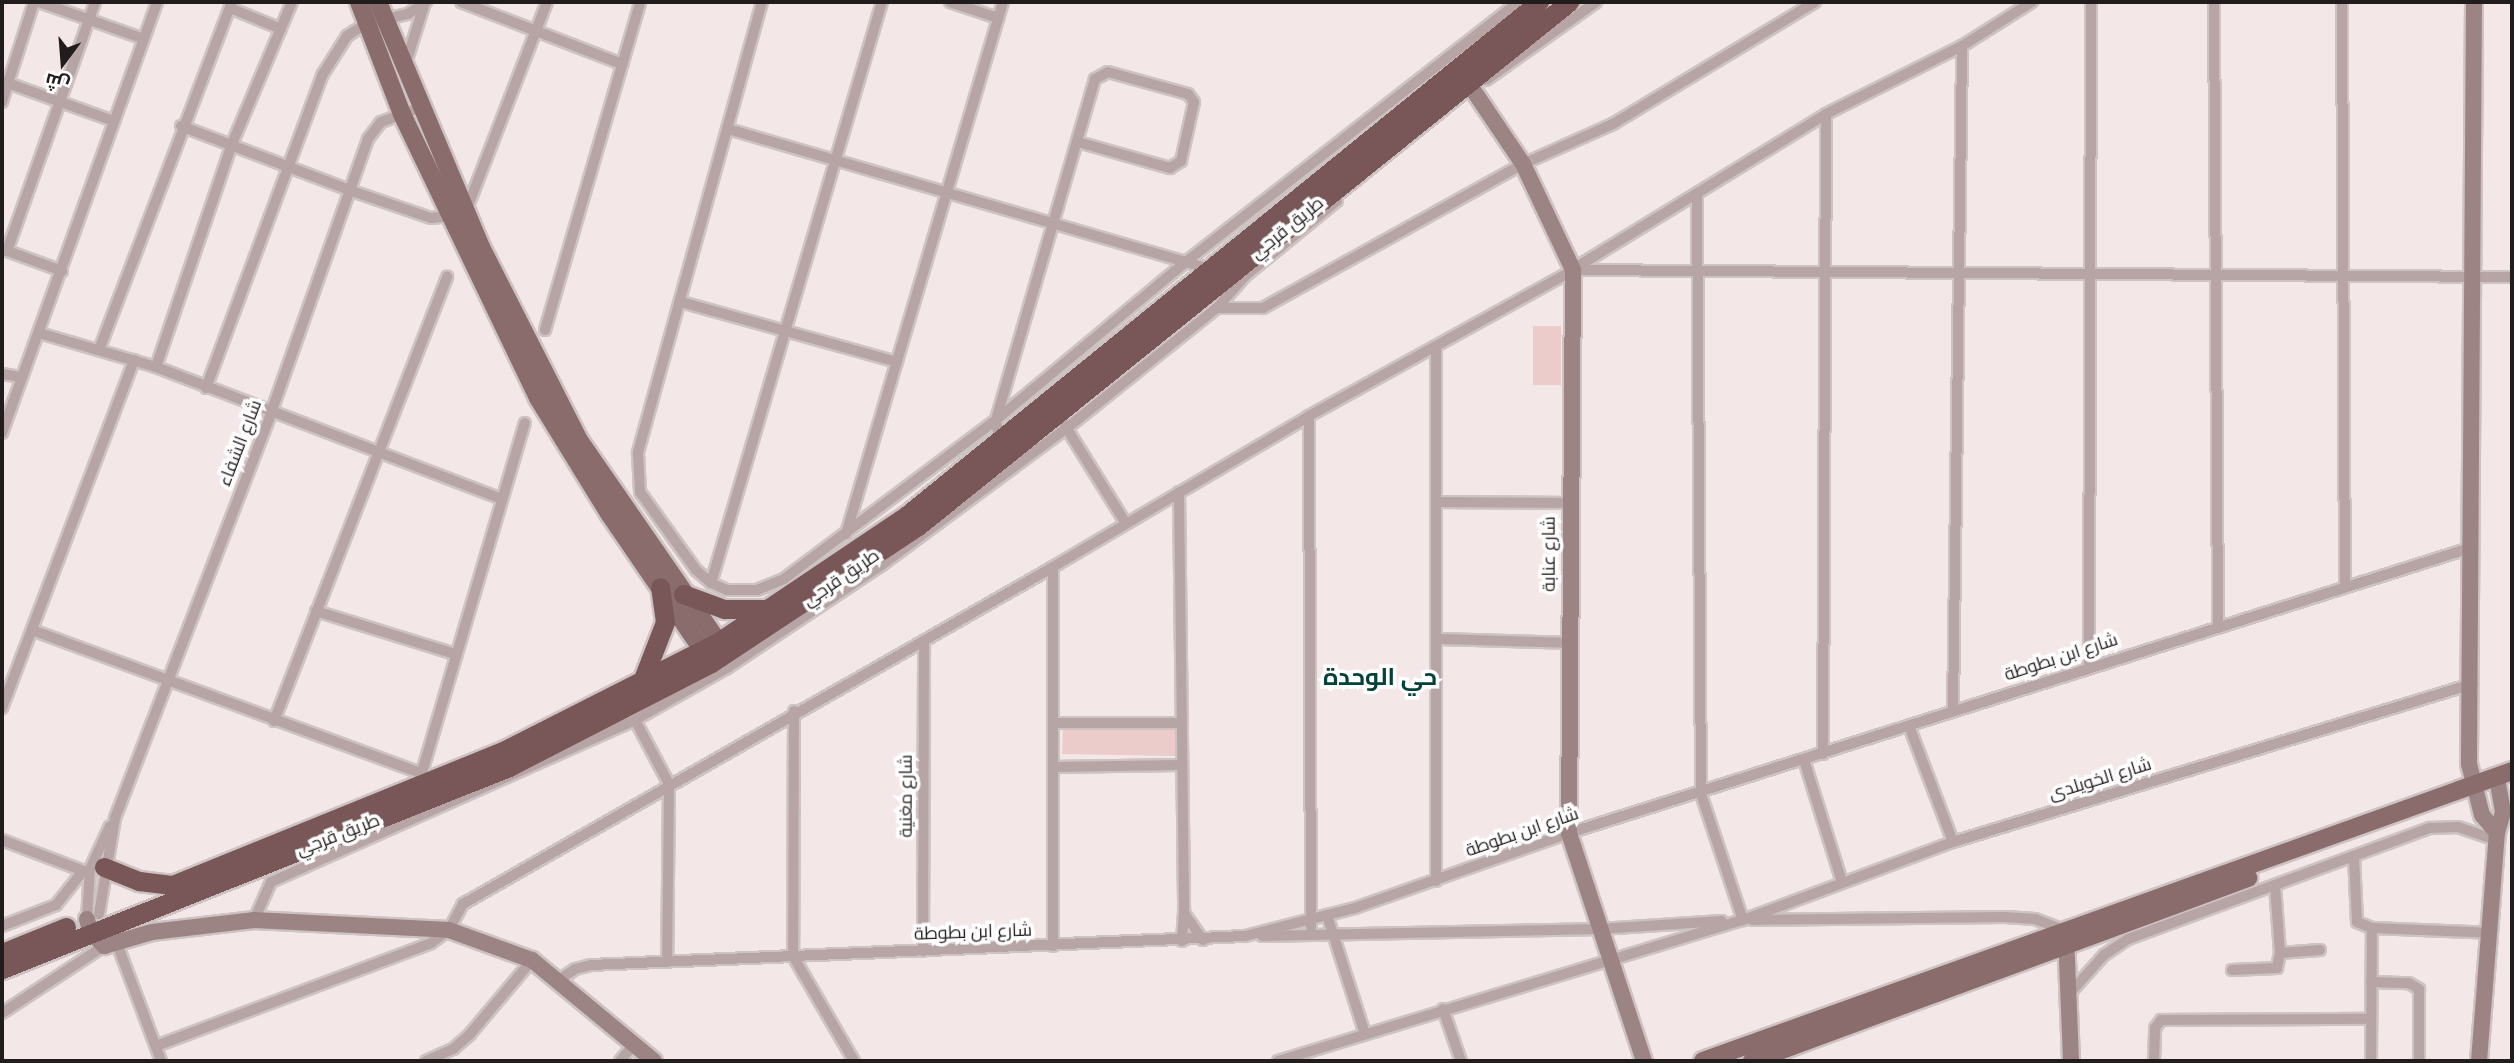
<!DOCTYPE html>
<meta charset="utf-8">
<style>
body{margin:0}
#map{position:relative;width:2514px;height:1063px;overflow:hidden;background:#f4e7e7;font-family:Merriweather,Cairo,serif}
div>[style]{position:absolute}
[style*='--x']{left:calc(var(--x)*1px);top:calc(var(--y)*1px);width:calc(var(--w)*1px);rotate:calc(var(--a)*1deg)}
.green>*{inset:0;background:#eccbcb}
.roads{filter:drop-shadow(2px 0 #cec3c3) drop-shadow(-2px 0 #cec3c3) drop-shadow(0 2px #cec3c3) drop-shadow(0 -2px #cec3c3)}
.street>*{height:10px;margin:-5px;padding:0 5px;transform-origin:5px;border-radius:5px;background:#b7a5a5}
.secondary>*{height:16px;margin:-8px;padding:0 8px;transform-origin:8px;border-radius:8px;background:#9d8484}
.primary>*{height:18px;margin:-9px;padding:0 9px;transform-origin:9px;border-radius:9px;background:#8a6c6c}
.highway>*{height:19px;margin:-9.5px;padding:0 9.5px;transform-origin:9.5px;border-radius:9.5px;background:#795758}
span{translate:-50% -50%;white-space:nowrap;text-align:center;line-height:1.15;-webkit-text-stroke:7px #fff;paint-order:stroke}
.street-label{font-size:18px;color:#221d1d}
.district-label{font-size:24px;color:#044239;font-weight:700}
.frame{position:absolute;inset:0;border:4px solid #221d1d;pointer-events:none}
.north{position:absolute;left:28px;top:28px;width:70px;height:70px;-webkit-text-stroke:5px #fff;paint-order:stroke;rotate:196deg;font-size:19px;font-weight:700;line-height:28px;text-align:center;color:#221d1d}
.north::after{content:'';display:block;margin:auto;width:24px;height:32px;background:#221d1d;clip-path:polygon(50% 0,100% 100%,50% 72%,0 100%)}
</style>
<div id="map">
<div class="green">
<div style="clip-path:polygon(1533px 326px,1561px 326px,1561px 385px,1533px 385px)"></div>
<div style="clip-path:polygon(1063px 728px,1175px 730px,1175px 756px,1062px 754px)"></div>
</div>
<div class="roads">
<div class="street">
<div style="--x:39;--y:2;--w:111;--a:19.4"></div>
<div style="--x:461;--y:2;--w:173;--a:21.1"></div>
<div style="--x:762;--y:2;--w:468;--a:105.4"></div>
<div style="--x:638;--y:453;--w:39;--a:87"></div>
<div style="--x:640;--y:492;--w:96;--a:54.3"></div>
<div style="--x:696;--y:570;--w:20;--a:41"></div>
<div style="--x:711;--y:583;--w:17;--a:24"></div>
<div style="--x:727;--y:590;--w:30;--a:0"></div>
<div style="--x:757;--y:590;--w:29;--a:-22"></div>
<div style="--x:784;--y:579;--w:265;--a:-36.9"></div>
<div style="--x:996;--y:420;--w:19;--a:81"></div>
<div style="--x:950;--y:2;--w:51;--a:18.4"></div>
<div style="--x:2214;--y:2;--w:623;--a:89.63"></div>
<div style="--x:2342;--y:2;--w:583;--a:89.71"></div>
<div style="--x:230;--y:8;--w:55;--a:22.4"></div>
<div style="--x:405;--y:66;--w:67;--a:-72.6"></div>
<div style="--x:1486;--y:80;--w:135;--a:-35.3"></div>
<div style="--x:2;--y:81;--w:119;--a:19.7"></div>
<div style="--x:2;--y:102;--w:105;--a:-72.3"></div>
<div style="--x:181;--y:126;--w:183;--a:20.8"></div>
<div style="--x:352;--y:191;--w:83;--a:18.9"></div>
<div style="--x:431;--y:218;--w:19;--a:-6"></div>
<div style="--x:728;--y:129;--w:499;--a:16.2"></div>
<div style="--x:1078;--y:142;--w:96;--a:15.8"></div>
<div style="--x:1170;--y:168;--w:13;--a:-32"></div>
<div style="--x:1181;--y:161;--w:60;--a:-77.6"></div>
<div style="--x:1194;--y:102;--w:10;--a:-127"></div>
<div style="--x:1188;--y:94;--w:83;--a:-164.6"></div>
<div style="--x:1108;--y:72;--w:15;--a:152"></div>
<div style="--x:1095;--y:79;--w:355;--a:106.2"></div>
<div style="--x:996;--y:420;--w:249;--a:-39.8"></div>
<div style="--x:1187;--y:261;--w:421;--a:-38"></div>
<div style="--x:1697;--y:194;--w:600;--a:89.62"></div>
<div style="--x:1701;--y:794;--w:133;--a:71.6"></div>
<div style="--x:466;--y:211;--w:224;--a:-68.8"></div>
<div style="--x:2;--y:249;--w:64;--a:20.1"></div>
<div style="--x:7;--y:251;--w:264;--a:-70.5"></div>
<div style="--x:1575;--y:268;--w:294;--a:-31.5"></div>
<div style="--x:1826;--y:114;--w:152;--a:-26.6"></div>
<div style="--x:1962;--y:46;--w:83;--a:-32.2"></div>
<div style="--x:681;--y:302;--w:224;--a:15.5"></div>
<div style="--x:1217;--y:308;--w:41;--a:-48.9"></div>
<div style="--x:1244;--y:277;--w:120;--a:-39.3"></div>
<div style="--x:545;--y:330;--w:341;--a:-73.8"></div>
<div style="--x:39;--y:333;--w:122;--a:16.2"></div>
<div style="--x:156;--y:367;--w:369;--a:20.9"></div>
<div style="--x:99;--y:350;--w:373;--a:-69.1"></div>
<div style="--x:156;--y:367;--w:236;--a:-71.2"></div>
<div style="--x:232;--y:144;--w:154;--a:-67.1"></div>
<div style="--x:2;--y:374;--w:20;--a:9"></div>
<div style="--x:206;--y:388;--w:335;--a:-69.6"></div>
<div style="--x:323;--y:74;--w:45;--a:-57.7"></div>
<div style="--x:347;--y:36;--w:24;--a:-33"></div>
<div style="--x:367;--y:23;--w:42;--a:-12.4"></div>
<div style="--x:408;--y:14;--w:22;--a:-34"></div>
<div style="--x:1309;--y:416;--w:511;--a:89.78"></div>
<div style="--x:1064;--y:424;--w:115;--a:58.1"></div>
<div style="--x:2;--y:433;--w:458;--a:-70.2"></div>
<div style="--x:1179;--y:492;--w:421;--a:89.3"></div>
<div style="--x:1439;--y:502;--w:130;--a:0.4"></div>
<div style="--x:846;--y:534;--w:555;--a:-73.56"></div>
<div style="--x:711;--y:583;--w:606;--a:-73.6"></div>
<div style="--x:316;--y:611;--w:145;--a:17.2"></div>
<div style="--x:32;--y:630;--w:414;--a:20.2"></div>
<div style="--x:1437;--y:639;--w:131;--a:1.7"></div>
<div style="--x:2089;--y:667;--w:665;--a:-89.83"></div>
<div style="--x:2;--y:708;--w:372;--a:-69.2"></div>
<div style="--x:794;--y:711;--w:245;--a:90.2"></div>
<div style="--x:793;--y:956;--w:121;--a:59.8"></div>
<div style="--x:1953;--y:711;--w:665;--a:-89.22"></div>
<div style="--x:635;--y:720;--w:72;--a:62"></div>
<div style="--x:669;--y:784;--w:177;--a:90.6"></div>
<div style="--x:274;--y:721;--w:477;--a:-68.7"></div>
<div style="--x:1054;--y:723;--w:125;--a:0"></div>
<div style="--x:1909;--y:726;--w:124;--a:69.2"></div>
<div style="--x:1823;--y:754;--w:640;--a:-89.73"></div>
<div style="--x:1804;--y:760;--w:128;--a:72.7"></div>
<div style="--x:1053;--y:767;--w:126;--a:-0.9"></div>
<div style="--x:420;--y:779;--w:371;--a:-73.6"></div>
<div style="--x:2;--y:840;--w:93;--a:20.8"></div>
<div style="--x:2354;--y:856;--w:66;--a:87.4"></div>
<div style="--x:2357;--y:922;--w:16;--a:22"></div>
<div style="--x:1436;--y:881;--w:533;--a:-90"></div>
<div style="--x:2275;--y:886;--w:67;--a:85.7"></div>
<div style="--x:2280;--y:953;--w:40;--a:-4.3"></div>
<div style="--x:99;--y:914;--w:97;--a:-80.5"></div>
<div style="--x:115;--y:818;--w:434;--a:-68.9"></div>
<div style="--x:271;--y:413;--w:291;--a:-70.5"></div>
<div style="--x:368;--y:139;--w:21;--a:-53"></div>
<div style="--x:381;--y:122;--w:44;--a:-20.1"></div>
<div style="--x:1327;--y:915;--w:125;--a:72.3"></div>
<div style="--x:87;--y:919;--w:50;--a:-86.6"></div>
<div style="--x:90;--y:869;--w:47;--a:-65.1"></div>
<div style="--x:254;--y:920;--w:42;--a:-65.9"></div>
<div style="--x:271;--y:882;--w:398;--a:-24"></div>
<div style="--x:635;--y:720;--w:106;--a:-29.5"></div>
<div style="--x:727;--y:668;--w:187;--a:-33.7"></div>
<div style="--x:883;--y:564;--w:229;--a:-36.5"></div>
<div style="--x:1067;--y:428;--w:192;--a:-38.7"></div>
<div style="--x:1217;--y:308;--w:46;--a:0"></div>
<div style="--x:1263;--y:308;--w:297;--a:-29"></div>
<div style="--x:1523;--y:164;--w:98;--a:-24"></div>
<div style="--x:1613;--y:124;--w:236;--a:-31.1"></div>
<div style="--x:1752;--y:920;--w:253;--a:-0.7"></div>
<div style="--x:2005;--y:917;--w:30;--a:4"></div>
<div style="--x:2035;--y:919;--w:31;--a:21"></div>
<div style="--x:2;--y:926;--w:58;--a:-21.3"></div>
<div style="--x:56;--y:905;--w:43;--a:-51.5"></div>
<div style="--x:1262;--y:936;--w:338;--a:-1.2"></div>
<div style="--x:1600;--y:929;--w:122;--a:-3.8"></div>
<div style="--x:116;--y:941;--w:128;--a:69.4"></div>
<div style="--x:1182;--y:941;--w:28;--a:-86"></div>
<div style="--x:1184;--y:913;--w:33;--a:55"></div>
<div style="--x:1053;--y:946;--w:379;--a:-90"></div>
<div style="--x:923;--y:951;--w:310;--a:-89.8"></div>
<div style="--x:2232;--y:970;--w:45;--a:-2.5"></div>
<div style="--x:2277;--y:968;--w:15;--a:-79"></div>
<div style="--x:556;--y:982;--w:23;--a:-34"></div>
<div style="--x:575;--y:969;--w:16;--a:-14"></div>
<div style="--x:591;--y:965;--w:655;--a:-2.54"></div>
<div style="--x:1245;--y:936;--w:114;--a:-14.3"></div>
<div style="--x:1355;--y:908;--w:227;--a:-19.3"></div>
<div style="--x:1569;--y:833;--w:945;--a:-17.55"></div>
<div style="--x:2371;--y:982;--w:38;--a:2"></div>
<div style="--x:2409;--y:983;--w:12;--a:31"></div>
<div style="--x:2419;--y:989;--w:72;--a:90"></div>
<div style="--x:2070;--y:993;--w:51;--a:-48.2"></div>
<div style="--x:2104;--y:955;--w:29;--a:-34"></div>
<div style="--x:2128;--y:939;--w:322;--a:-20.2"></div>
<div style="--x:2430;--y:828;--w:28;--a:-2"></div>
<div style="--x:2458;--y:827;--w:40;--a:18.9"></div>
<div style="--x:1443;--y:1009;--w:55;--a:70.9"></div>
<div style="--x:2;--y:1013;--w:122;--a:-33.3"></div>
<div style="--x:156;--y:1046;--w:294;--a:-20.5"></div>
<div style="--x:431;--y:943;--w:22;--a:-36"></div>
<div style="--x:449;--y:930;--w:30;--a:-62"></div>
<div style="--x:463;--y:904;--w:679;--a:-29.73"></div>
<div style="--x:1053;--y:567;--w:297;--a:-30.5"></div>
<div style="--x:1309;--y:416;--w:302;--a:-28.9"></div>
<div style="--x:1573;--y:270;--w:939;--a:0.43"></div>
<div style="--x:426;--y:1061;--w:30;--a:-24"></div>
<div style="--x:453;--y:1049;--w:23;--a:-41"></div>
<div style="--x:470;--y:1034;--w:97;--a:-50"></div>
<div style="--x:620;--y:1061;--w:23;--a:-50"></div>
<div style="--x:1278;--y:1061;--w:486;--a:-16.9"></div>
<div style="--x:1743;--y:920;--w:224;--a:-20.4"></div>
<div style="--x:1953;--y:842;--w:543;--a:-16.93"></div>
<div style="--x:2154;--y:1061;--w:33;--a:-88"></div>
<div style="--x:2155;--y:1028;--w:10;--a:-53"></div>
<div style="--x:2161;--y:1020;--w:210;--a:-0.3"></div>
<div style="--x:2371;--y:1061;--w:133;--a:-89.6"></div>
<div style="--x:2372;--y:928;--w:117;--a:2.4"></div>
</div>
<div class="secondary">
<div style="--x:2474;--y:2;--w:762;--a:90.38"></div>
<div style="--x:2469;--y:764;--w:53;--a:75.7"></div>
<div style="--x:2482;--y:815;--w:23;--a:50"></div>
<div style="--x:1463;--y:75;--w:107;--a:56"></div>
<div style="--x:1523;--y:164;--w:117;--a:64.7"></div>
<div style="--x:1573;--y:270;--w:563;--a:90.41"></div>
<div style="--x:1569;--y:833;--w:240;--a:71.8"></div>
<div style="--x:87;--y:919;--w:12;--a:76"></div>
<div style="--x:90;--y:931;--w:21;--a:47"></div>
<div style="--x:104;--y:946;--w:50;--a:-16.3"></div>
<div style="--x:152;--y:932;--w:103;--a:-6.7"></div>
<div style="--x:254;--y:920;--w:195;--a:2.9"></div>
<div style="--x:449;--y:930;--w:88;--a:19.9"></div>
<div style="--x:532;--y:960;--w:158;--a:39.6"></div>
<div style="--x:2066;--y:935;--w:126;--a:87.7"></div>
<div style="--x:2479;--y:1061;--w:229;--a:-85.5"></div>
<div style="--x:2497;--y:833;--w:22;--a:-74"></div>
<div style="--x:2503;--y:812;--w:36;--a:-100"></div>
</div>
<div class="primary">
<div style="--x:359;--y:2;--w:120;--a:69"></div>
<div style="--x:402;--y:114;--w:315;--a:64.4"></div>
<div style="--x:538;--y:398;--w:137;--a:58.4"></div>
<div style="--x:610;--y:515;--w:177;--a:55.6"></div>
<div style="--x:378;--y:2;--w:266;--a:67.2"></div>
<div style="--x:481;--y:247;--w:216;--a:63.1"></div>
<div style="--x:579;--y:440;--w:259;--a:55.4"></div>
<div style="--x:1703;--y:1061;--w:859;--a:-19.72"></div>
<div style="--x:1752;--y:1061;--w:529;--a:-20.25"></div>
</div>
<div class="highway">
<div style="--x:683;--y:594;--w:44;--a:20.1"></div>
<div style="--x:724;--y:609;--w:43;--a:0"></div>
<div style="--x:641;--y:684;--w:66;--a:-68.8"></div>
<div style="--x:665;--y:622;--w:35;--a:-98"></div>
<div style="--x:104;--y:867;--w:38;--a:22"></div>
<div style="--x:139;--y:881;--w:33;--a:7"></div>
<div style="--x:175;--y:884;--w:358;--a:-22.1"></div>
<div style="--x:507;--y:749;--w:237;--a:-26.9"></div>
<div style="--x:718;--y:642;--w:228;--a:-33.9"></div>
<div style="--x:907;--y:515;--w:814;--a:-39.07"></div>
<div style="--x:2;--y:953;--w:69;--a:-22.1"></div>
<div style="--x:2;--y:969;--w:546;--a:-21.72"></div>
<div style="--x:509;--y:767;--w:227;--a:-27.2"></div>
<div style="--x:711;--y:663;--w:248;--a:-33.5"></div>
<div style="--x:918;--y:526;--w:836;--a:-38.83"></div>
</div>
</div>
<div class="street-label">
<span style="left:1287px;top:228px;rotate:-39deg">طريق قرجي</span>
<span style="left:240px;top:443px;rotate:-69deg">شارع الشفاء</span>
<span style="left:1549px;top:554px;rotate:-90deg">شارع عنابة</span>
<span style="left:841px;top:578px;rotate:-34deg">طريق قرجي</span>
<span style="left:2061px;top:657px;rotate:-18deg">شارع ابن بطوطة</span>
<span style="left:2100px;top:779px;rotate:-17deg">شارع الخويلدى</span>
<span style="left:906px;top:796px;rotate:-90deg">شارع مغنية</span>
<span style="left:1522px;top:832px;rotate:-19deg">شارع ابن بطوطة</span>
<span style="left:338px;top:835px;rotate:-21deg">طريق قرجي</span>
<span style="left:973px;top:932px;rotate:-2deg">شارع ابن بطوطة</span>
</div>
<div class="district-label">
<span style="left:1380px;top:677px">حي الوحدة</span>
</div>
<div class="frame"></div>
<div class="north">ش</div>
</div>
